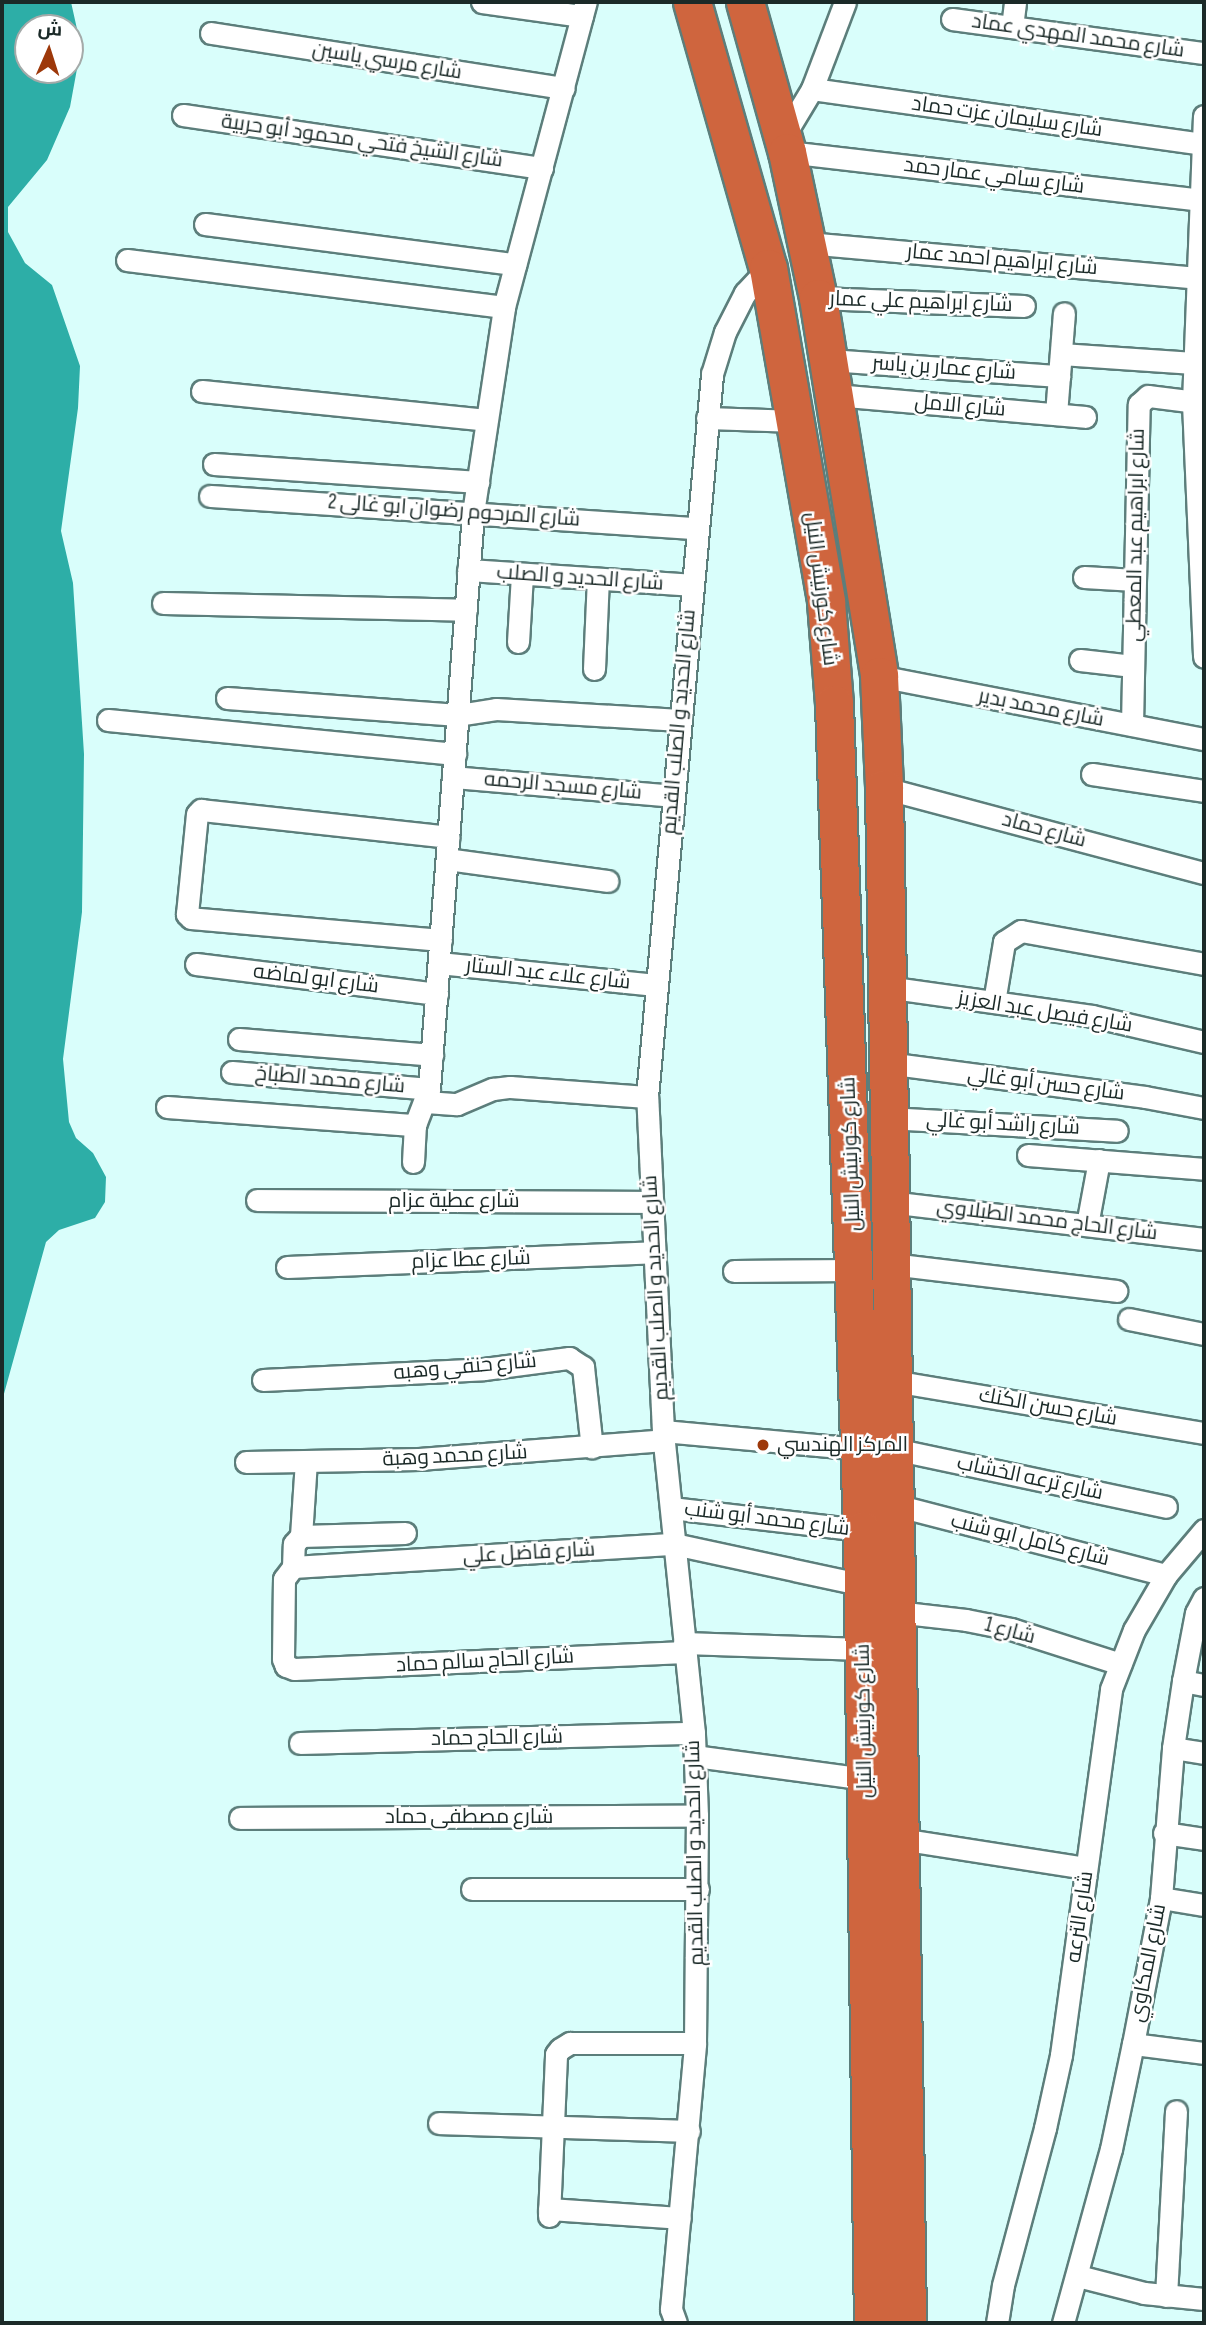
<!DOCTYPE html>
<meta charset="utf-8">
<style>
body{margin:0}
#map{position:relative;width:1206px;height:2325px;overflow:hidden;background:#d9fefb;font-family:"Sofia Sans Condensed",Cairo,sans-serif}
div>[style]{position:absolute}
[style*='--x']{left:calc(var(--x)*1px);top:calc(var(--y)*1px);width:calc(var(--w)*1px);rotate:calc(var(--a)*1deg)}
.water>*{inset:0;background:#2daea7}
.roads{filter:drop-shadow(2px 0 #5c7e7b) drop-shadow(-2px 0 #5c7e7b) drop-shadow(0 2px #5c7e7b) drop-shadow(0 -2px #5c7e7b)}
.street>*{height:21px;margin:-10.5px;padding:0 10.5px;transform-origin:10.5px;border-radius:10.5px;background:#fff}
.highway>*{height:37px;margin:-18.5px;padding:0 18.5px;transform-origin:18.5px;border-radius:18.5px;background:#cf653e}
.dots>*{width:19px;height:19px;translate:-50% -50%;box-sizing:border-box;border:4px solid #fff;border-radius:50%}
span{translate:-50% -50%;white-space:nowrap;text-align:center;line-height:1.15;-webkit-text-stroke:5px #fff;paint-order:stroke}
.street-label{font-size:21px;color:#1b2a28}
.poi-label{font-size:21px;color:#1b2a28}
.left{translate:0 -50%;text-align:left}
.frame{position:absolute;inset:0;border:4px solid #1b2a28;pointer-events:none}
.north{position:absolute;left:14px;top:14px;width:70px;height:70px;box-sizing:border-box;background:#fff;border:2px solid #a4aaa9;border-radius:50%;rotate:3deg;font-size:19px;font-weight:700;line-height:28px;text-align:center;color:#1b2a28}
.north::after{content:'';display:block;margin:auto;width:24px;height:32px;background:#9d380a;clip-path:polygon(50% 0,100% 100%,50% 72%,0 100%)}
</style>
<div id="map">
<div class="water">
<div style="clip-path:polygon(evenodd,2px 2px,71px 2px,81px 47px,70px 107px,47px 160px,8px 207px,8px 232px,25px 263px,52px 285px,80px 366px,78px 408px,61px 531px,73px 583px,84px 754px,82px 912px,63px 1059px,69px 1122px,76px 1138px,93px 1153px,106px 1177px,105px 1202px,95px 1218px,59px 1230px,46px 1242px,2px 1401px,2px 2px,28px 28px,70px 28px,70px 70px,28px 70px,28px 28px)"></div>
</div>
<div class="roads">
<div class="street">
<div style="--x:482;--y:2;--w:101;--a:8"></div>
<div style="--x:952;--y:19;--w:254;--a:7.7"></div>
<div style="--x:1012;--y:27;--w:25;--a:-83"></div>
<div style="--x:211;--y:33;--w:357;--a:8.9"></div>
<div style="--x:812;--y:89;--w:394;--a:8"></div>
<div style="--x:183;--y:115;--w:363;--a:8.4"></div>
<div style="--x:1204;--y:116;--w:287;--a:92.2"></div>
<div style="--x:1193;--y:403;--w:254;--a:87.5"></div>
<div style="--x:783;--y:137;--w:56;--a:-58.9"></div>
<div style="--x:812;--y:89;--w:93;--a:-69.2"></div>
<div style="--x:787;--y:152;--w:416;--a:6.6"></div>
<div style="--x:205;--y:224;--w:313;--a:7.4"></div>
<div style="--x:807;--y:243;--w:392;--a:5.1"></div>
<div style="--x:127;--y:260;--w:380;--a:7.1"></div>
<div style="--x:818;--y:298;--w:206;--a:2.2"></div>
<div style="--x:1061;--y:354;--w:133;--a:3.9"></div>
<div style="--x:829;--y:360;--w:231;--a:4"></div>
<div style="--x:202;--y:391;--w:286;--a:5.8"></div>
<div style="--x:835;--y:395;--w:251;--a:5"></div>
<div style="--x:1056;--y:414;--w:101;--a:-85.5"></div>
<div style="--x:707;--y:418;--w:90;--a:1.9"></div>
<div style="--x:214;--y:464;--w:265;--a:3.9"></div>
<div style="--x:210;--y:496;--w:488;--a:3.8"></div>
<div style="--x:468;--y:570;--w:224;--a:3.8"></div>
<div style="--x:1084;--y:577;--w:51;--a:3.4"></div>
<div style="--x:163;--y:603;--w:303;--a:1.3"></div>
<div style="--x:518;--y:642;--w:68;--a:-86.6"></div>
<div style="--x:1080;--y:660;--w:53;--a:6.5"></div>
<div style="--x:594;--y:669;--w:90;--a:-87.5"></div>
<div style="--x:879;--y:676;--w:331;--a:11"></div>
<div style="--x:227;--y:698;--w:232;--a:4.2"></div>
<div style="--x:458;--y:715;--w:38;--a:-9"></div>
<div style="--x:496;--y:709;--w:184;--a:3.4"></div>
<div style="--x:108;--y:720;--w:349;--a:5.6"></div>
<div style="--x:1132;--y:725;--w:321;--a:-88.8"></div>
<div style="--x:1139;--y:404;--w:12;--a:-42"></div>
<div style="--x:1148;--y:396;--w:56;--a:7.1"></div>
<div style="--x:1092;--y:774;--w:113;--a:8.6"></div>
<div style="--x:453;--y:777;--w:221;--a:4.9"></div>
<div style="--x:884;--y:788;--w:331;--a:14.9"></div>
<div style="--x:447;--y:859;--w:162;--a:7.8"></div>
<div style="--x:441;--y:940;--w:251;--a:-175"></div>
<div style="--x:191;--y:918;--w:6;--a:-135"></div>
<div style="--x:187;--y:914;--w:100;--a:-84.3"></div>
<div style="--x:197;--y:814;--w:6;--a:-45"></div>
<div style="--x:201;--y:810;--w:249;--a:6.2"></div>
<div style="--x:439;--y:963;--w:218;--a:5.8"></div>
<div style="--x:196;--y:964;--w:243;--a:7.1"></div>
<div style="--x:886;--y:987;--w:208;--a:8"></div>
<div style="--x:1092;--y:1016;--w:115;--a:13.1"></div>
<div style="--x:994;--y:1002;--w:61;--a:-80.5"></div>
<div style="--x:1004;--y:942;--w:20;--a:-33"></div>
<div style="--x:1021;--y:931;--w:186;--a:10.2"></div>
<div style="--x:239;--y:1039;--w:194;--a:4.7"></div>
<div style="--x:887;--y:1063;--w:260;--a:7.5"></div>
<div style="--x:1145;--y:1097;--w:60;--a:10.6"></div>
<div style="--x:232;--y:1072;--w:198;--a:4.9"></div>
<div style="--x:426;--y:1102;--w:31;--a:4"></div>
<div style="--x:457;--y:1104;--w:39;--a:-23"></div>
<div style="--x:493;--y:1089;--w:17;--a:-7"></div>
<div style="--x:510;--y:1087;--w:137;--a:4.2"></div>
<div style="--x:167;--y:1107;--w:249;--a:4.2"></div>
<div style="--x:888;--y:1118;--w:229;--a:3.2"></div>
<div style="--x:1028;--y:1155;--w:177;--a:4.5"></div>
<div style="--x:413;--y:1162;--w:37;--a:-87"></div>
<div style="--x:415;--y:1125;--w:39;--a:-69"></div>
<div style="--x:429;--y:1089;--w:578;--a:-85.63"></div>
<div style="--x:473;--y:513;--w:208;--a:-81.4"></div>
<div style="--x:504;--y:307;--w:316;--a:-75"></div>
<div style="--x:257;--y:1200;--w:395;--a:0.3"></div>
<div style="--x:889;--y:1202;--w:317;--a:6.7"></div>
<div style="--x:1087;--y:1225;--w:66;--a:-79.5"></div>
<div style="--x:891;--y:1264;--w:227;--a:6.8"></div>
<div style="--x:287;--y:1267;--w:367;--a:-2.3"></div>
<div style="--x:734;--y:1271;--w:121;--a:-0.5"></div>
<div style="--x:1129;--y:1319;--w:76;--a:11.3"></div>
<div style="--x:263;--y:1380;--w:221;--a:-2.8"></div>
<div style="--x:484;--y:1369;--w:86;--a:-7.4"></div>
<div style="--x:569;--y:1358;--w:17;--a:33"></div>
<div style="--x:583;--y:1367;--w:81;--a:83.7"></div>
<div style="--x:893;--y:1381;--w:315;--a:9.5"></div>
<div style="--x:663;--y:1431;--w:197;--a:5.2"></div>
<div style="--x:894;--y:1449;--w:278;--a:12"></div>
<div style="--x:246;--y:1462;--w:173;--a:-1"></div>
<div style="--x:419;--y:1459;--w:246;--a:-4.4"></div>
<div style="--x:895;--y:1505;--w:280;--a:14.5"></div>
<div style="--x:671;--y:1508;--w:192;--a:6.6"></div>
<div style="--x:301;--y:1536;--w:75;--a:-86.2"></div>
<div style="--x:293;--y:1567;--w:23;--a:-88"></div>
<div style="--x:294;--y:1544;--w:11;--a:-49"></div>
<div style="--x:301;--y:1536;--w:104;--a:-1.7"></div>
<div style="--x:896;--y:1612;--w:70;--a:6.5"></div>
<div style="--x:966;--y:1620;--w:46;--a:11.3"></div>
<div style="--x:1011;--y:1629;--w:115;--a:17.7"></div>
<div style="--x:684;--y:1643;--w:179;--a:1.9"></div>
<div style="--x:685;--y:1652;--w:391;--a:177.5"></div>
<div style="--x:294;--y:1669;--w:9;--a:-159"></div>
<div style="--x:286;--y:1666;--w:8;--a:-113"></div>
<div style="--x:283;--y:1659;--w:80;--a:-89.3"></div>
<div style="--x:284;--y:1579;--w:15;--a:-53"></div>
<div style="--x:293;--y:1567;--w:382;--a:-3.5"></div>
<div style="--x:674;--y:1544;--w:193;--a:12.2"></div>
<div style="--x:1183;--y:1681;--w:21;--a:11"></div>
<div style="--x:300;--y:1743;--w:394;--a:-1.5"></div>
<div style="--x:1173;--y:1748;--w:31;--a:9"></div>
<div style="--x:695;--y:1756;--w:172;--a:7.7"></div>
<div style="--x:240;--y:1818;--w:457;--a:-0.3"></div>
<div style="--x:1164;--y:1833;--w:40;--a:8.5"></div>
<div style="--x:900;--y:1839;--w:188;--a:8.9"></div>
<div style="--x:472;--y:1889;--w:226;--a:0"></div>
<div style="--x:1161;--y:1898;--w:44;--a:9.2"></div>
<div style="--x:1133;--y:2044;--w:72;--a:7.2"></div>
<div style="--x:439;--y:2123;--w:250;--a:1.8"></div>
<div style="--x:549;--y:2209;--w:131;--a:3.9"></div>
<div style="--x:549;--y:2216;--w:162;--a:-87.5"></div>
<div style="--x:556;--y:2054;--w:6;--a:-51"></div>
<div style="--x:560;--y:2049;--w:12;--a:-31"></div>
<div style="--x:570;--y:2043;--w:125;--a:0"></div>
<div style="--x:1078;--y:2276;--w:68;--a:14.4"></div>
<div style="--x:1144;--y:2293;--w:60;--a:5.7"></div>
<div style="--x:1166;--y:2296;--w:185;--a:-86.9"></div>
<div style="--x:676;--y:2323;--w:15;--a:-110"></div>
<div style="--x:671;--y:2309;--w:267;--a:-84.8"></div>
<div style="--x:695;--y:2043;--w:227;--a:-89.5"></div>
<div style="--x:697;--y:1816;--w:83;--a:-92.1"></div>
<div style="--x:694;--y:1733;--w:304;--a:-95.9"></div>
<div style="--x:663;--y:1431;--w:334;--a:-92.7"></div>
<div style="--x:647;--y:1097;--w:726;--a:-84.86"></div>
<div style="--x:712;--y:374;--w:44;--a:-72.8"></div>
<div style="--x:725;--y:332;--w:44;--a:-62.9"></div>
<div style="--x:745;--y:293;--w:34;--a:-47"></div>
<div style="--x:997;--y:2323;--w:38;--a:-81"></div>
<div style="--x:1003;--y:2285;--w:163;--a:-75"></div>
<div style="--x:1045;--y:2128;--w:75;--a:-77.6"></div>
<div style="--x:1061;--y:2055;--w:369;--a:-82.2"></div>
<div style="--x:1111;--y:1689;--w:63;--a:-68.7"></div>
<div style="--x:1134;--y:1630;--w:64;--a:-59.8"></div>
<div style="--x:1166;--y:1575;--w:59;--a:-49.8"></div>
<div style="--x:1063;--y:2323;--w:180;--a:-74.6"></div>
<div style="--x:1111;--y:2149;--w:107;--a:-78.2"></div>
<div style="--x:1133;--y:2044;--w:149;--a:-79.1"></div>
<div style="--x:1161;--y:1898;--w:150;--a:-85.4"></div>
<div style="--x:1173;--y:1748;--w:68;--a:-81.5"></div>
<div style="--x:1183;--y:1681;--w:69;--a:-79.2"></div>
<div style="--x:1196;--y:1613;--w:17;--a:-62"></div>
</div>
<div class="highway">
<div style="--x:692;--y:2;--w:277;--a:74.1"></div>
<div style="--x:768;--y:268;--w:339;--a:80.1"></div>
<div style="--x:826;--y:602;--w:102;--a:85.5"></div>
<div style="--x:834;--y:704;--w:826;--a:88.06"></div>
<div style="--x:862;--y:1530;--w:793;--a:89.21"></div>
<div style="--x:745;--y:2;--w:156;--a:74.4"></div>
<div style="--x:787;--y:152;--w:149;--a:78"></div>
<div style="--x:818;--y:298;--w:383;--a:80.8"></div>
<div style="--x:879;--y:676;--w:112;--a:87.4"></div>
<div style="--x:884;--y:788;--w:1535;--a:89.14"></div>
</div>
</div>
<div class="dots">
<div style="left:763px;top:1445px;background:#9d380a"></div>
</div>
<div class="street-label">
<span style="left:1078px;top:36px;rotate:8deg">شارع محمد المهدي عماد</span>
<span style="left:387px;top:61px;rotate:9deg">شارع مرسي ياسين</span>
<span style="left:1007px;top:117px;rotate:8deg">شارع سليمان عزت حماد</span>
<span style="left:362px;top:141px;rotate:8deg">شارع الشيخ فتحي محمود أبو حربية</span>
<span style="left:994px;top:176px;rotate:7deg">شارع سامي عمار حمد</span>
<span style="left:1002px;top:260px;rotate:5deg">شارع ابراهيم احمد عمار</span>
<span style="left:921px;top:302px;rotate:2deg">شارع ابراهيم علي عمار</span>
<span style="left:944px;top:368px;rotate:4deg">شارع عمار بن ياسر</span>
<span style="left:960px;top:406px;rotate:5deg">شارع الامل</span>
<span style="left:454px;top:511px;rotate:4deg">شارع المرحوم رضوان ابو غالى 2</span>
<span style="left:1136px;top:535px;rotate:-89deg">شارع ابراهيم عبد المعطي</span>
<span style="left:580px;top:578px;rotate:4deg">شارع الحديد و الصلب</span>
<span style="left:821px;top:589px;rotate:83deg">شارع كورنيش النيل</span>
<span style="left:1041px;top:708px;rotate:11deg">شارع محمد بدير</span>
<span style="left:679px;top:722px;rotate:-85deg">شارع الحديد و الصلب القديم</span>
<span style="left:563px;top:786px;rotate:5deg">شارع مسجد الرحمه</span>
<span style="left:1044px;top:830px;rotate:15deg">شارع حماد</span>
<span style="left:548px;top:974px;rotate:6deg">شارع علاء عبد الستار</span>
<span style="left:316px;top:979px;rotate:7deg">شارع ابو لماضه</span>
<span style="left:1045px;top:1012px;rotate:9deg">شارع فيصل عبد العزيز</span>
<span style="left:330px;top:1080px;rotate:5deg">شارع محمد الطباخ</span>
<span style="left:1046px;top:1084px;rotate:7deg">شارع حسن أبو غالي</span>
<span style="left:1003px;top:1124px;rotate:3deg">شارع راشد أبو غالي</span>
<span style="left:851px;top:1154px;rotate:-92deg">شارع كورنيش النيل</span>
<span style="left:454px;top:1201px">شارع عطية عزام</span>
<span style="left:1047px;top:1220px;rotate:7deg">شارع الحاج محمد الطبلاوي</span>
<span style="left:471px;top:1260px;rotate:-2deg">شارع عطا عزام</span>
<span style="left:656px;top:1288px;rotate:-93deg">شارع الحديد و الصلب القديم</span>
<span style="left:465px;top:1367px;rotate:-5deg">شارع حنفي وهبه</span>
<span style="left:1048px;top:1407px;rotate:10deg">شارع حسن الكنك</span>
<span style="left:455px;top:1456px;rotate:-3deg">شارع محمد وهبة</span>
<span style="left:1030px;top:1478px;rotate:12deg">شارع ترعه الخشاب</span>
<span style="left:767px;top:1519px;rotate:7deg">شارع محمد أبو شنب</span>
<span style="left:1030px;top:1540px;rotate:14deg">شارع كامل ابو شنب</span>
<span style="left:529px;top:1553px;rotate:-3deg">شارع فاضل علي</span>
<span style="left:1010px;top:1631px;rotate:15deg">شارع 1</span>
<span style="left:485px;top:1661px;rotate:-3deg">شارع الحاج سالم حماد</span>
<span style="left:864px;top:1721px;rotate:-91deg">شارع كورنيش النيل</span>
<span style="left:497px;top:1738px;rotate:-1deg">شارع الحاج حماد</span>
<span style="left:469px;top:1817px">شارع مصطفى حماد</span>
<span style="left:695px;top:1853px;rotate:-91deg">شارع الحديد و الصلب القديم</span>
<span style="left:1080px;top:1917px;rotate:-82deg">شارع الترعه</span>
<span style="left:1148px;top:1963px;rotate:-79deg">شارع المكاوي</span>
</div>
<div class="poi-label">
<span class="left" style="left:777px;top:1445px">المركز الهندسي</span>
</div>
<div class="frame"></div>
<div class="north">ش</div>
</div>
